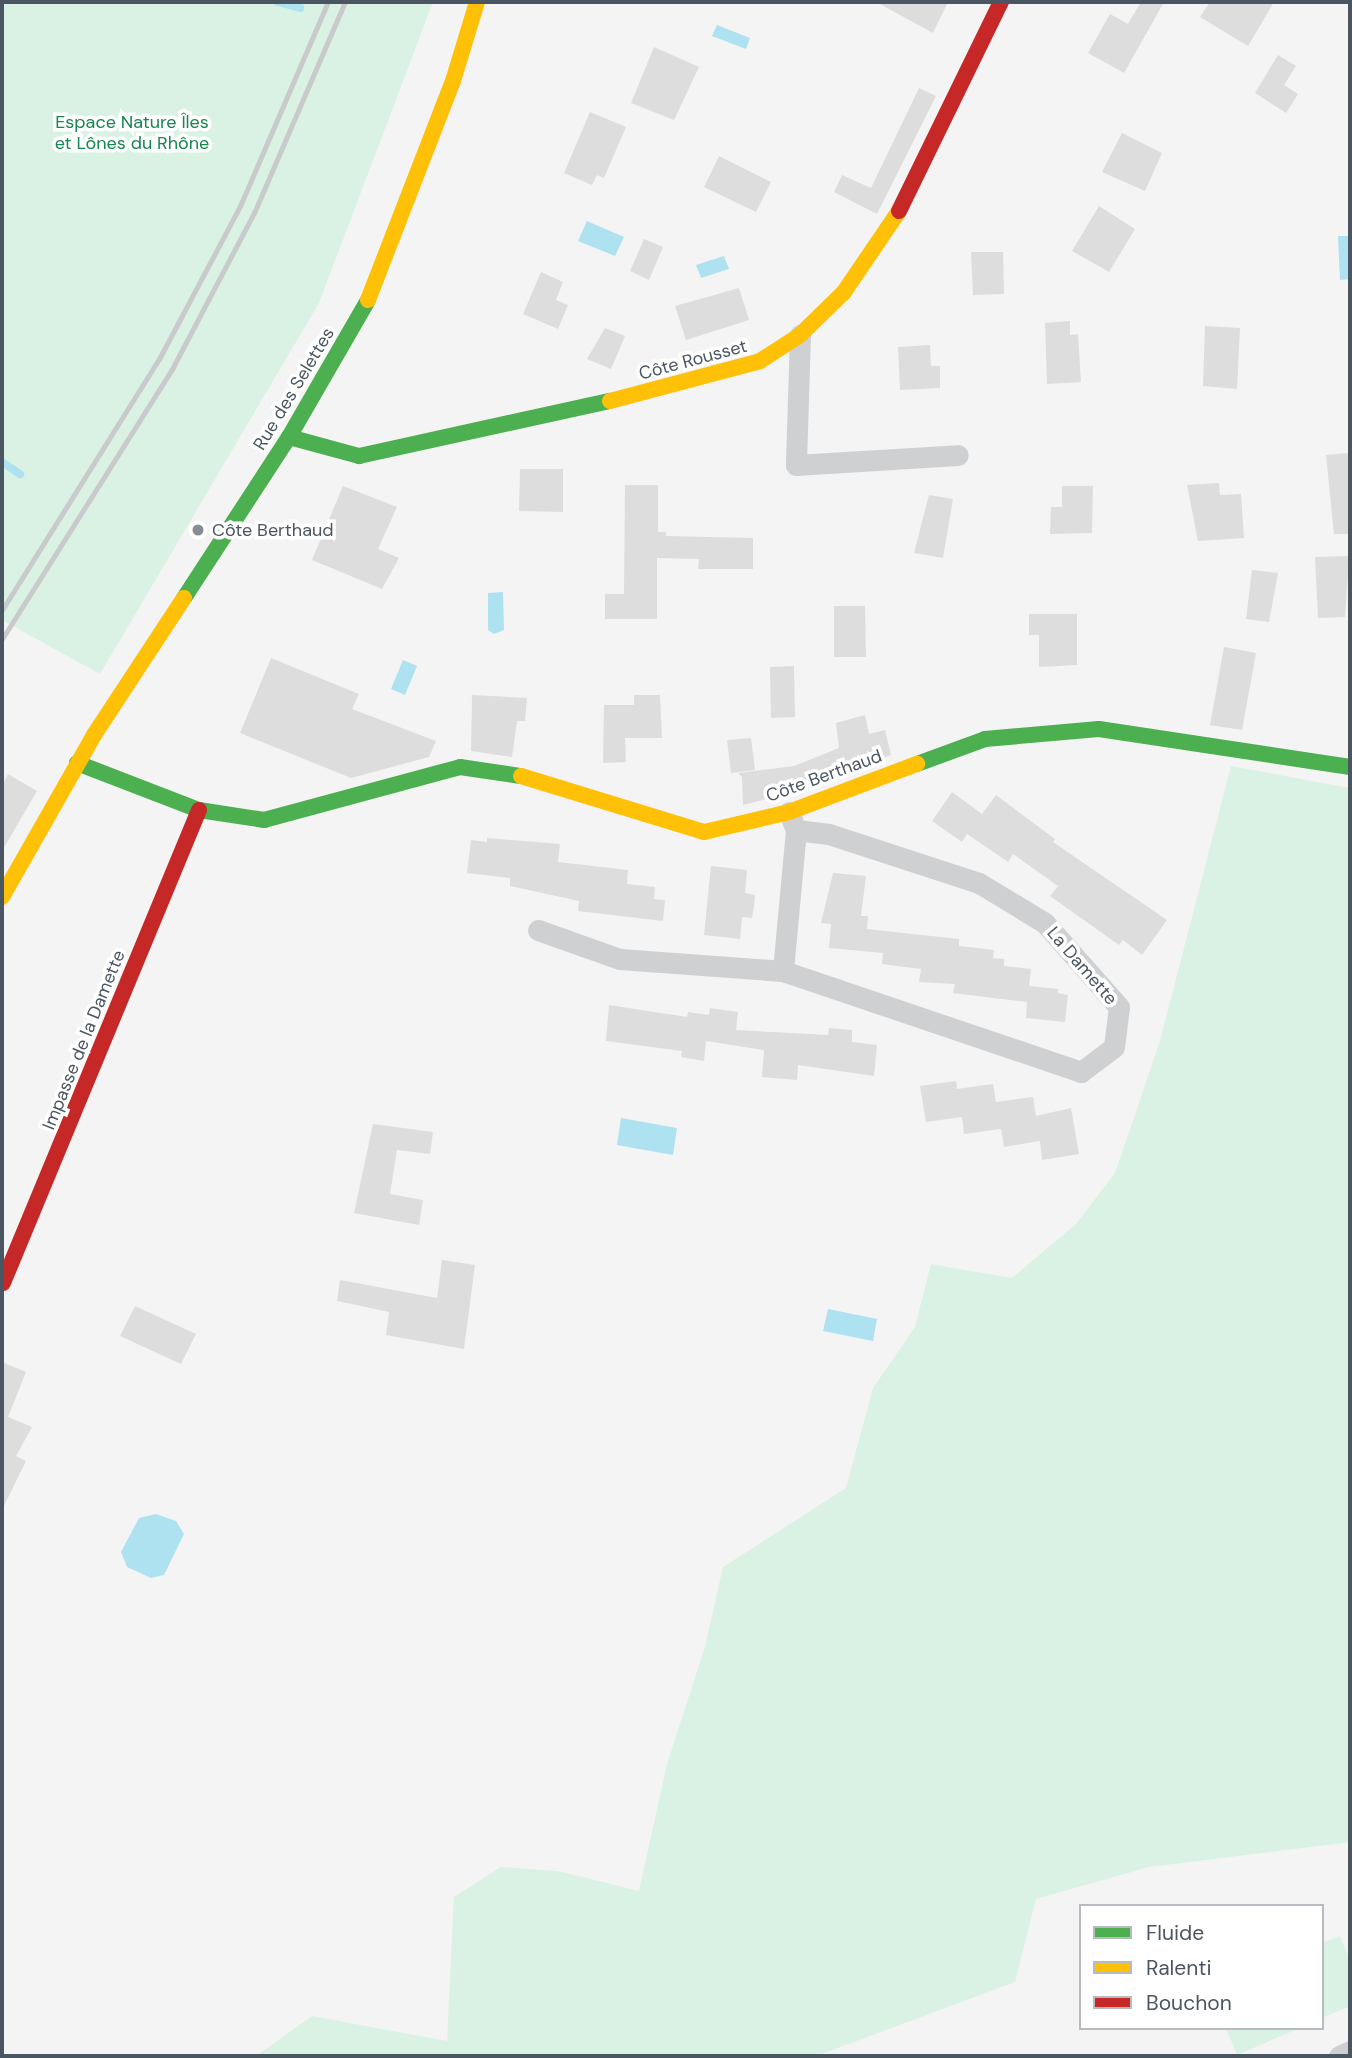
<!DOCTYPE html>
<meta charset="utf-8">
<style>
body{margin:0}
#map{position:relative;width:1352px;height:2058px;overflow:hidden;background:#f4f4f4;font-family:"DM Sans",sans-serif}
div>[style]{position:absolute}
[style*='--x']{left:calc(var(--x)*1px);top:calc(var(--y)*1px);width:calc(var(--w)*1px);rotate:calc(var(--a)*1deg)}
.green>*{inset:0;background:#d9f2e3}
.water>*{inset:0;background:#aee2f0}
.stream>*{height:8px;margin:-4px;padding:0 4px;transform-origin:4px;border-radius:4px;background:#aee2f0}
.building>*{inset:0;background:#ddddde}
.street>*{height:21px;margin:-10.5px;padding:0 10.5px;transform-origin:10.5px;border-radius:10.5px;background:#ced0d2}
.fast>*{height:16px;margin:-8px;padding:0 8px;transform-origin:8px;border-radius:8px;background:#4caf50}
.slow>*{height:16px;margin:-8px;padding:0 8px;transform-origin:8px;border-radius:8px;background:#ffc107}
.jam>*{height:16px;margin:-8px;padding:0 8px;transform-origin:8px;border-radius:8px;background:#c62828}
.rail>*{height:5px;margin:-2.5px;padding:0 2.5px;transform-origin:2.5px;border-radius:2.5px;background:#c9cacc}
.dots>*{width:19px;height:19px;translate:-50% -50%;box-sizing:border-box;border:4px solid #fff;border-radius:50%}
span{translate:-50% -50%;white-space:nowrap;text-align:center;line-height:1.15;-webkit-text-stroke:7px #fff;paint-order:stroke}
.park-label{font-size:18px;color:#17864f}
.street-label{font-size:18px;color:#4a5661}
.poi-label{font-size:18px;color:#4a5661}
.left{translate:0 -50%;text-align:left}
.frame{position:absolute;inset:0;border:4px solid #4a5661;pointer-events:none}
.legend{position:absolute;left:1079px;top:1904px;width:245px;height:126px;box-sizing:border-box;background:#fff;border:2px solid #b7bbc0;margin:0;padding:9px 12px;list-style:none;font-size:21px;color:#4a5661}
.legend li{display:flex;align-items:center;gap:14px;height:35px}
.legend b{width:35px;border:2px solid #b7bbc0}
</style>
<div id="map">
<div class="green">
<div style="clip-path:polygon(2px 2px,433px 2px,319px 303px,100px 674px,2px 620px)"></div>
<div style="clip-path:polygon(1231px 766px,1350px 788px,1350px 1842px,1149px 1867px,1036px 1899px,1015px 1982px,816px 2056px,256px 2056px,312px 2016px,447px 2041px,454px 1897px,501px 1867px,558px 1871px,639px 1891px,667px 1764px,705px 1647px,723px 1567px,846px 1488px,873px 1388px,915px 1327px,931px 1264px,1012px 1278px,1076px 1224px,1115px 1173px,1160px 1041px)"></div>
<div style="clip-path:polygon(1340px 1936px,1350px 1961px,1350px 2006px,1322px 2018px,1322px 1943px)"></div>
<div style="clip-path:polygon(1226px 2028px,1300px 2028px,1237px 2055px)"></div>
</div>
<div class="water">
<div style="clip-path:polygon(717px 25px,750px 38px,746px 49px,712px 36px)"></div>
<div style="clip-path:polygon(587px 221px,624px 237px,615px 256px,578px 241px)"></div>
<div style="clip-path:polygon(1338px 236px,1350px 236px,1350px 279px,1340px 280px)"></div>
<div style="clip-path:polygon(724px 256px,729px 269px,701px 278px,696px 265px)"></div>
<div style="clip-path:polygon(503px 592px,504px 630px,494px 634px,488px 630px,488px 593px)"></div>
<div style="clip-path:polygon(403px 660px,417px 666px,405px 695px,391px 689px)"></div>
<div style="clip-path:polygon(621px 1118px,677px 1128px,673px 1155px,617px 1145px)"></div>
<div style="clip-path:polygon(828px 1309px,877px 1319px,873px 1341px,823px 1331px)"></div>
<div style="clip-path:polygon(156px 1514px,176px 1521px,184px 1534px,164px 1575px,151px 1578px,127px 1567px,121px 1552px,139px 1518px)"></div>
</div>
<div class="stream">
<div style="--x:278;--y:2;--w:23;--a:15"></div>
<div style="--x:2;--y:462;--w:22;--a:34"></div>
</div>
<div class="building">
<div style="clip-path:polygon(876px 2px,948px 2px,933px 33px)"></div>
<div style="clip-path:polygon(1141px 2px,1164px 2px,1124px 73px,1088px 53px,1110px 14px,1128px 24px)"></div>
<div style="clip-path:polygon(1210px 2px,1274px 2px,1248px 46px,1200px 17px)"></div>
<div style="clip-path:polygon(654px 47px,699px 67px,674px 120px,631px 103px)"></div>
<div style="clip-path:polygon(1278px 55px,1296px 66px,1284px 85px,1298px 94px,1286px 113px,1255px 93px)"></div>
<div style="clip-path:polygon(919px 88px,936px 96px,877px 214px,834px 192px,842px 175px,871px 188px)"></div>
<div style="clip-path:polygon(590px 112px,626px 127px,604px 178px,597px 175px,592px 185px,564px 173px)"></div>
<div style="clip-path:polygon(1122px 133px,1162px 153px,1145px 191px,1102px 172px)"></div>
<div style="clip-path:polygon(719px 156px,771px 182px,756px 212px,704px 187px)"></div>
<div style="clip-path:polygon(1099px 206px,1135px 229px,1109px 272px,1072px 251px)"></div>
<div style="clip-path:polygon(644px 239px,663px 247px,649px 280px,630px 271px)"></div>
<div style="clip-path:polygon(971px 252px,1003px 252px,1004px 294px,973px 295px)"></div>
<div style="clip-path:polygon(541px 272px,563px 282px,556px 300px,568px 305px,558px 329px,523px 314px)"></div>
<div style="clip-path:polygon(739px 288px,749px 320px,686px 340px,675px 306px)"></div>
<div style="clip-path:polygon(1070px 321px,1070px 335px,1078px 334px,1081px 382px,1047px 384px,1045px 323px)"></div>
<div style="clip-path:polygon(1205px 326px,1240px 328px,1237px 389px,1203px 386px)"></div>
<div style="clip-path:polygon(605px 328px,625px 336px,611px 369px,587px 359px)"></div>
<div style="clip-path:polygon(930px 345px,931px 366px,940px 366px,940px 388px,900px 390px,898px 347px)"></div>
<div style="clip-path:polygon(1350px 453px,1350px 534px,1334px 534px,1326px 455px)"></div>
<div style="clip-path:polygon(520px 469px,563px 469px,563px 512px,519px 511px)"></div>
<div style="clip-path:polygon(1219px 483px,1220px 495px,1241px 494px,1244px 538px,1198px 541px,1187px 485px)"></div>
<div style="clip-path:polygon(625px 485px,658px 485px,658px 532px,666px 532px,666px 536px,753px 538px,753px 569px,698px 569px,699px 559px,657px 558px,657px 619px,605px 619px,605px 594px,624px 594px)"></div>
<div style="clip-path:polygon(343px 486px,397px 507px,378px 549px,399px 558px,382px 589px,312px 560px)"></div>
<div style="clip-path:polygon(1062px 486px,1093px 486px,1092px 533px,1050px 534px,1051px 507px,1062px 507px)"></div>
<div style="clip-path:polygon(929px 495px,953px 499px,943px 558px,914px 553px)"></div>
<div style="clip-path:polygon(1349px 556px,1345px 617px,1318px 618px,1315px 557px)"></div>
<div style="clip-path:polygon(1252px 570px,1278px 573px,1269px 622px,1246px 619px)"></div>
<div style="clip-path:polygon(834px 606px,865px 606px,866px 657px,834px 657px)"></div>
<div style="clip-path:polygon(1029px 614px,1077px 614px,1077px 665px,1039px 667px,1039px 635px,1029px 635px)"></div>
<div style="clip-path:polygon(1224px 647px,1256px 653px,1242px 730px,1210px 725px)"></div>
<div style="clip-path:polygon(271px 658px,359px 694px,352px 709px,436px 741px,429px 757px,351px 778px,240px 733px)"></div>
<div style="clip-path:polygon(794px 666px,795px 717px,771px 718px,770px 667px)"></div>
<div style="clip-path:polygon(472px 695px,527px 698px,525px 721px,517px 721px,512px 757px,471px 751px)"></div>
<div style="clip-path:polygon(634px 695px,660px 695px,662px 738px,625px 738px,626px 762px,603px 763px,604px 705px,634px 705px)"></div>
<div style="clip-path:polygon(865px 715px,869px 734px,885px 730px,891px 755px,800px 789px,771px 783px,771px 798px,743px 805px,742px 777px,738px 773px,794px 766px,839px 748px,836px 723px)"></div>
<div style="clip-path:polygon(751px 738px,755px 770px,731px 773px,727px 740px)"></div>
<div style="clip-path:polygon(8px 774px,37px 791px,2px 851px,2px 786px)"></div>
<div style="clip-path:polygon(952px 792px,982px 814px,996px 795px,1055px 839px,1053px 842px,1167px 920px,1142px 955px,1123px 940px,1119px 945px,1050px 896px,1058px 886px,1013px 854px,1008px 862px,967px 834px,962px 842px,932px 821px)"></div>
<div style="clip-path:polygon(487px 838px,560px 844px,558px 862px,628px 870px,627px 884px,655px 887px,654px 899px,665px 900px,663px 921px,578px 911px,579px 901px,510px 886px,510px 878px,467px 873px,471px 840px,487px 842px)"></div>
<div style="clip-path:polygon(711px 866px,747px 870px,745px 893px,755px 895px,754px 906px,752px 918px,742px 917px,740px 939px,704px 935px)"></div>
<div style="clip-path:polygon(833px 873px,866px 876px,861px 916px,868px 916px,867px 929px,959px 939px,959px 946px,994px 950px,993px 958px,1004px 959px,1004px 966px,1031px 969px,1029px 986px,1058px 989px,1058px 993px,1068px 995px,1065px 1022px,1026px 1018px,1027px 1002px,953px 993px,955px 984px,919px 982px,921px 969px,882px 964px,883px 953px,829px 948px,831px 924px,821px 923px)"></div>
<div style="clip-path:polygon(609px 1005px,687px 1017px,688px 1012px,709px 1015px,710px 1008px,738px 1012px,736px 1030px,828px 1035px,829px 1028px,852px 1030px,852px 1042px,877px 1045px,874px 1076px,798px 1065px,797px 1080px,762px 1077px,764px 1050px,706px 1041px,704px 1061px,681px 1057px,682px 1051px,606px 1041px)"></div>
<div style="clip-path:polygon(956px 1081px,957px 1089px,993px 1084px,996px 1102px,1033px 1097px,1036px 1116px,1071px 1108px,1079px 1154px,1042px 1160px,1040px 1141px,1004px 1147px,1001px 1129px,964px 1134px,962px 1117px,926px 1122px,920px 1086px)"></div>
<div style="clip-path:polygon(373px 1124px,433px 1132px,430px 1154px,397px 1150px,390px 1194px,423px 1200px,419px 1225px,354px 1213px)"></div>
<div style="clip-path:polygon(442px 1260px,475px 1265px,464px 1349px,386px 1335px,389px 1312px,337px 1301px,340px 1280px,437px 1298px)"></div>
<div style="clip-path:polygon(135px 1306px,196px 1334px,181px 1364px,120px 1336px)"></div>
<div style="clip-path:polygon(2px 1362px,26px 1372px,8px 1417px,32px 1427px,16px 1456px,26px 1461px,2px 1510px)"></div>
</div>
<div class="street">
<div style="--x:800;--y:335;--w:130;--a:91.8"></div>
<div style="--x:796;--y:465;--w:162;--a:-3.5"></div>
<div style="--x:789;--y:812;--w:19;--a:69"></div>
<div style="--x:796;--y:830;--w:142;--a:95.3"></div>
<div style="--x:783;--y:971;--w:315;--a:18.7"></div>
<div style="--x:1081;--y:1072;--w:41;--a:-37.1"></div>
<div style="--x:1114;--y:1047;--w:40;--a:-82.9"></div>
<div style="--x:1119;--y:1007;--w:112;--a:-131.4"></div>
<div style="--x:1045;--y:923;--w:77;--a:-148.8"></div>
<div style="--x:979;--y:883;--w:158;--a:-161.9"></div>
<div style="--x:829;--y:834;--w:33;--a:-173"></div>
<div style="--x:538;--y:930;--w:87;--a:19.5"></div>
<div style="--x:620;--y:959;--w:163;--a:4.2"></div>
<div style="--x:1339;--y:2056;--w:12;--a:-24"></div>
</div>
<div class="fast">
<div style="--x:289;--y:437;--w:73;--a:15.2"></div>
<div style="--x:359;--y:456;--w:257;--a:-12.4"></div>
<div style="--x:184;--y:598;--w:192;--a:-56.9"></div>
<div style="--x:289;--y:437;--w:158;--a:-60"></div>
<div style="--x:77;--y:763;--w:131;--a:21.1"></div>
<div style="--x:199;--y:810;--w:66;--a:8.7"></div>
<div style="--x:264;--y:820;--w:203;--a:-15.1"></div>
<div style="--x:460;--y:767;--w:62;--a:8.4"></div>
<div style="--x:917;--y:764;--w:72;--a:-20.2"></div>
<div style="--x:985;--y:739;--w:114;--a:-5"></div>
<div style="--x:1099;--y:729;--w:254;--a:8.6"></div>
</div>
<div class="slow">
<div style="--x:368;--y:300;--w:235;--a:-68.8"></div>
<div style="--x:453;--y:81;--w:83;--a:-73.1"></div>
<div style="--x:610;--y:401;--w:155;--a:-14.9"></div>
<div style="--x:760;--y:361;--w:48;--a:-33"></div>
<div style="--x:800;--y:335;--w:62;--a:-44.3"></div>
<div style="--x:844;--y:292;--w:98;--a:-55.8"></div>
<div style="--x:521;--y:776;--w:191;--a:17"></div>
<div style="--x:704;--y:832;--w:87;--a:-13.2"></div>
<div style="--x:789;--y:812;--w:137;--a:-20.6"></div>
<div style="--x:2;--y:897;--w:186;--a:-60.4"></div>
<div style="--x:94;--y:735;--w:164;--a:-56.7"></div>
</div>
<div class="jam">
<div style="--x:899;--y:211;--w:233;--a:-64"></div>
<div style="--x:3;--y:1283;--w:512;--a:-67.49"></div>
</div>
<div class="rail">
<div style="--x:2;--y:610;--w:296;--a:-58"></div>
<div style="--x:159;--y:359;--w:173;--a:-62.1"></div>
<div style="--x:240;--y:206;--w:222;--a:-66.7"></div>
<div style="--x:2;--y:639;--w:321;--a:-57.8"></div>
<div style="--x:173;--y:367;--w:174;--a:-62.3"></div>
<div style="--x:254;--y:213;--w:230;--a:-66.7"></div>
</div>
<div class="dots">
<div style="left:198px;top:530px;background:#868d94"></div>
</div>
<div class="park-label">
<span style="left:132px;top:133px">Espace Nature Îles<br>et Lônes du Rhône</span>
</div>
<div class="street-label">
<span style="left:693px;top:360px;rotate:-15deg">Côte Rousset</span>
<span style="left:294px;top:389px;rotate:-59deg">Rue des Selettes</span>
<span style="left:824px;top:776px;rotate:-20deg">Côte Berthaud</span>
<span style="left:1082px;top:966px;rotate:49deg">La Damette</span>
<span style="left:84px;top:1040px;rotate:-68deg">Impasse de la Damette</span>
</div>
<div class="poi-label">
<span class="left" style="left:212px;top:530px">Côte Berthaud</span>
</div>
<div class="frame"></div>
<ul class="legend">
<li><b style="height:9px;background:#4caf50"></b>Fluide</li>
<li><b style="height:9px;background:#ffc107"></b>Ralenti</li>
<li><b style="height:9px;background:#c62828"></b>Bouchon</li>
</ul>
</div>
